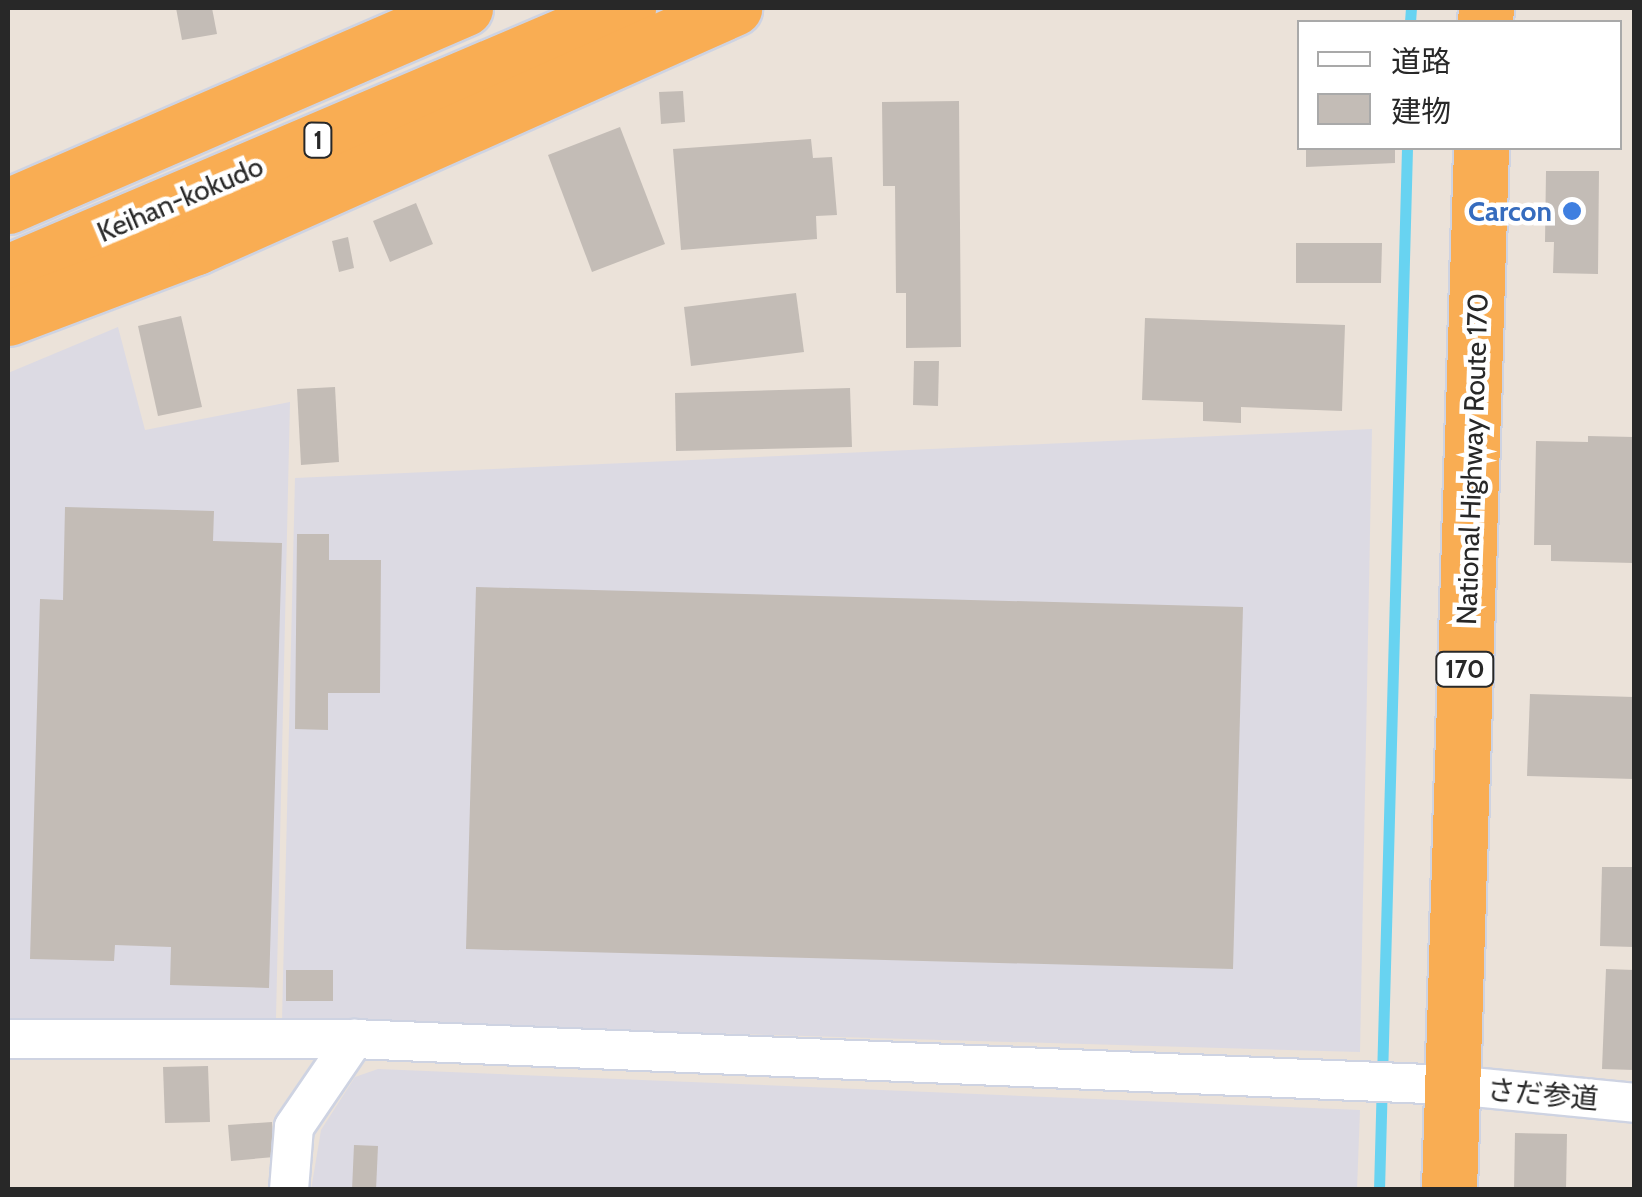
<!DOCTYPE html>
<meta charset="utf-8">
<style>
body{margin:0}
#map{position:relative;width:1642px;height:1197px;overflow:hidden;background:#ebe2d9;font-family:Cabin,"Noto Sans JP",sans-serif}
div>[style]{position:absolute}
[style*='--x']{left:calc(var(--x)*1px);top:calc(var(--y)*1px);width:calc(var(--w)*1px);rotate:calc(var(--a)*1deg)}
.industrial>*{inset:0;background:#dcdae3}
.stream>*{height:11px;margin:-5.5px;padding:0 5.5px;transform-origin:5.5px;border-radius:5.5px;background:#68d3f1}
.building>*{inset:0;background:#c3bcb6}
.roads{filter:drop-shadow(2px 0 #ced3e2) drop-shadow(-2px 0 #ced3e2) drop-shadow(0 2px #ced3e2) drop-shadow(0 -2px #ced3e2)}
.minor>*{height:38px;margin:-19px;padding:0 19px;transform-origin:19px;border-radius:19px;background:#fff}
.trunk>*{height:55px;margin:-27.5px;padding:0 27.5px;transform-origin:27.5px;border-radius:27.5px;background:#f9ad53}
.dots>*{width:28px;height:28px;translate:-50% -50%;box-sizing:border-box;border:5px solid #fff;border-radius:50%}
span{translate:-50% -50%;white-space:nowrap;text-align:center;line-height:1.15;-webkit-text-stroke:9px #fff;paint-order:stroke}
.shield-label span{padding:2px 8px;background:#fff;border:2px solid;border-radius:8px;-webkit-text-stroke-width:0}
.shield-label{font-size:25px;color:#282828;font-weight:700}
.street-label{font-size:28px;color:#282828}
.shop-label{font-size:28px;color:#366cbe;font-weight:700}
.right{translate:-100% -50%;text-align:right}
.frame{position:absolute;inset:0;border:10px solid #282828;pointer-events:none}
.legend{position:absolute;left:1297px;top:20px;width:325px;height:130px;box-sizing:border-box;background:#fff;border:2px solid #a9a9a9;margin:0;padding:12px 18px;list-style:none;font-size:30px;color:#282828}
.legend li{display:flex;align-items:center;gap:20px;height:50px}
.legend b{width:50px;border:2px solid #a9a9a9}
</style>
<div id="map">
<div class="industrial">
<div style="clip-path:polygon(118px 327px,145px 430px,290px 402px,276px 1018px,8px 1030px,8px 373px)"></div>
<div style="clip-path:polygon(1372px 429px,1360px 1052px,282px 1021px,295px 478px)"></div>
<div style="clip-path:polygon(378px 1069px,1360px 1110px,1357px 1189px,311px 1190px,321px 1130px,355px 1077px)"></div>
</div>
<div class="stream">
<div style="--x:1410;--y:22;--w:14;--a:-86"></div>
<div style="--x:1379;--y:1190;--w:1042;--a:-88.46"></div>
</div>
<div class="building">
<div style="clip-path:polygon(176px 8px,212px 8px,217px 34px,182px 40px)"></div>
<div style="clip-path:polygon(683px 91px,685px 122px,661px 124px,659px 92px)"></div>
<div style="clip-path:polygon(959px 101px,961px 347px,906px 348px,906px 293px,896px 293px,895px 186px,883px 186px,882px 102px)"></div>
<div style="clip-path:polygon(620px 127px,665px 244px,592px 272px,548px 155px)"></div>
<div style="clip-path:polygon(811px 139px,813px 158px,832px 157px,837px 215px,816px 216px,817px 239px,681px 250px,673px 149px)"></div>
<div style="clip-path:polygon(1306px 148px,1395px 148px,1395px 163px,1306px 167px)"></div>
<div style="clip-path:polygon(1546px 171px,1599px 171px,1598px 274px,1553px 273px,1554px 242px,1545px 242px)"></div>
<div style="clip-path:polygon(416px 203px,433px 244px,390px 262px,373px 221px)"></div>
<div style="clip-path:polygon(348px 237px,354px 268px,339px 272px,332px 241px)"></div>
<div style="clip-path:polygon(1296px 243px,1382px 243px,1381px 283px,1296px 283px)"></div>
<div style="clip-path:polygon(796px 293px,804px 352px,691px 366px,684px 307px)"></div>
<div style="clip-path:polygon(181px 316px,202px 407px,158px 416px,138px 326px)"></div>
<div style="clip-path:polygon(1145px 318px,1345px 325px,1342px 411px,1241px 407px,1241px 423px,1203px 421px,1203px 402px,1142px 400px)"></div>
<div style="clip-path:polygon(914px 361px,939px 361px,938px 406px,913px 405px)"></div>
<div style="clip-path:polygon(335px 387px,339px 462px,301px 465px,297px 389px)"></div>
<div style="clip-path:polygon(850px 388px,852px 447px,676px 451px,675px 393px)"></div>
<div style="clip-path:polygon(1588px 436px,1634px 437px,1634px 563px,1551px 561px,1551px 545px,1534px 545px,1536px 441px,1588px 442px)"></div>
<div style="clip-path:polygon(65px 507px,214px 511px,213px 541px,282px 543px,269px 988px,170px 985px,171px 947px,115px 945px,114px 961px,30px 959px,40px 599px,63px 600px)"></div>
<div style="clip-path:polygon(297px 534px,329px 534px,329px 560px,381px 560px,380px 693px,328px 693px,328px 730px,295px 729px)"></div>
<div style="clip-path:polygon(476px 587px,1243px 607px,1233px 969px,466px 949px)"></div>
<div style="clip-path:polygon(1530px 694px,1634px 697px,1634px 779px,1527px 776px)"></div>
<div style="clip-path:polygon(1602px 867px,1634px 867px,1634px 947px,1600px 946px)"></div>
<div style="clip-path:polygon(1606px 969px,1634px 970px,1634px 1070px,1602px 1069px)"></div>
<div style="clip-path:polygon(286px 970px,333px 970px,333px 1001px,286px 1001px)"></div>
<div style="clip-path:polygon(208px 1066px,210px 1122px,165px 1123px,163px 1067px)"></div>
<div style="clip-path:polygon(272px 1122px,274px 1157px,231px 1161px,228px 1125px)"></div>
<div style="clip-path:polygon(1515px 1133px,1567px 1134px,1566px 1190px,1514px 1190px)"></div>
<div style="clip-path:polygon(354px 1145px,378px 1146px,376px 1190px,352px 1190px)"></div>
</div>
<div class="roads">
<div class="minor">
<div style="--x:8;--y:1039;--w:346;--a:0"></div>
<div style="--x:354;--y:1039;--w:1099;--a:2.4"></div>
<div style="--x:1452;--y:1085;--w:183;--a:5.6"></div>
<div style="--x:289;--y:1190;--w:63;--a:-85.5"></div>
<div style="--x:294;--y:1127;--w:107;--a:-55.7"></div>
</div>
<div class="trunk">
<div style="--x:1485;--y:22;--w:14;--a:-86"></div>
<div style="--x:8;--y:206;--w:498;--a:-23.4"></div>
<div style="--x:8;--y:272;--w:674;--a:-23.06"></div>
<div style="--x:8;--y:318;--w:201;--a:-20.7"></div>
<div style="--x:196;--y:247;--w:589;--a:-23.95"></div>
<div style="--x:1449;--y:1190;--w:1042;--a:-88.24"></div>
</div>
</div>
<div class="dots">
<div style="left:1572px;top:211px;background:#3f7fe0"></div>
</div>
<div class="shield-label">
<span style="left:318px;top:140px">1</span>
<span style="left:1465px;top:669px">170</span>
</div>
<div class="street-label">
<span style="left:180px;top:199px;rotate:-23deg">Keihan-kokudo</span>
<span style="left:1472px;top:459px;rotate:-88deg">National Highway Route 170</span>
<span style="left:1543px;top:1094px;rotate:5deg">さだ参道</span>
</div>
<div class="shop-label">
<span class="right" style="left:1552px;top:211px">Carcon</span>
</div>
<div class="frame"></div>
<ul class="legend">
<li><b style="height:12px;background:#fff"></b>道路</li>
<li><b style="height:28px;background:#c3bcb6"></b>建物</li>
</ul>
</div>
